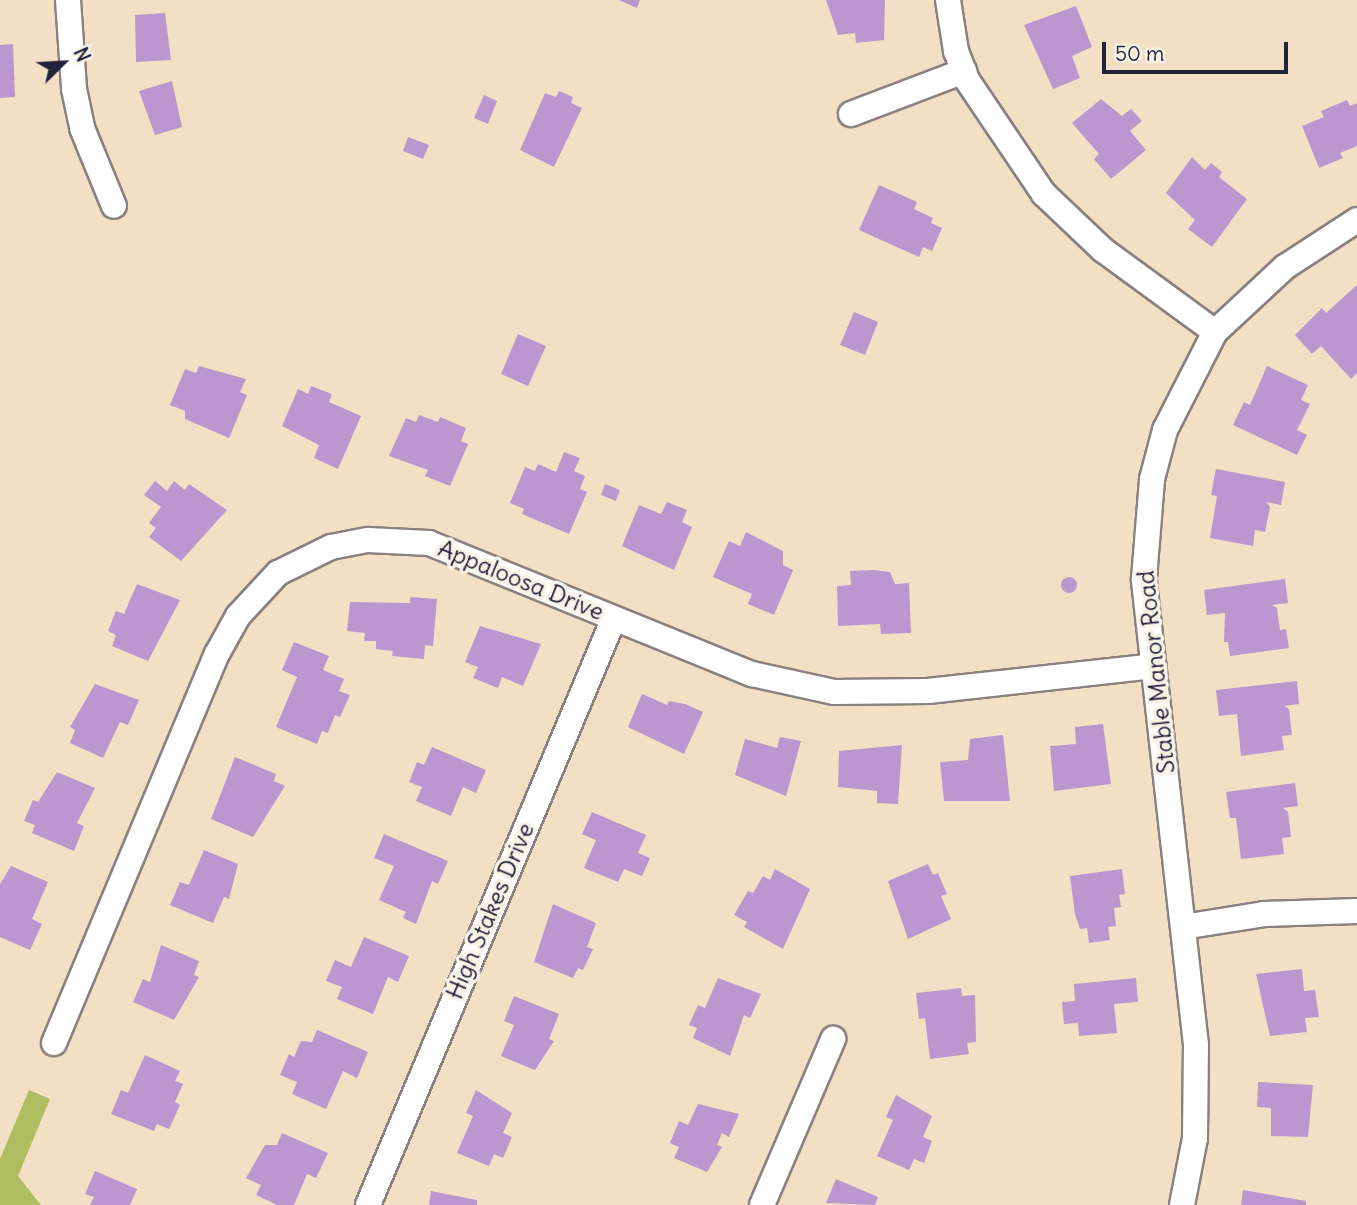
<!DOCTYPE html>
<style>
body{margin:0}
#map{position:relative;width:1357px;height:1205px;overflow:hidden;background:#f3dfc3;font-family:Delius,sans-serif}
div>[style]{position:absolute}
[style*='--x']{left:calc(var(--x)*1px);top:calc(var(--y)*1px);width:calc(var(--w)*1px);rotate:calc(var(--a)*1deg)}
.green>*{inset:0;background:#adbd60}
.building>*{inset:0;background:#bc97cf}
.round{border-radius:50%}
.roads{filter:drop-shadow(2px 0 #8a807f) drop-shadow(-2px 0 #8a807f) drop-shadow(0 2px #8a807f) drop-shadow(0 -2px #8a807f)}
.street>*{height:24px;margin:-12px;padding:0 12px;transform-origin:12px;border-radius:12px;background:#fff}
span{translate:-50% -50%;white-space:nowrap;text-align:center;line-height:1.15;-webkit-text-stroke:7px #f7f3e8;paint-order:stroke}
.street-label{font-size:24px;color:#22223b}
.north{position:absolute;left:28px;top:28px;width:70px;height:70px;-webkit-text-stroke:5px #f7f3e8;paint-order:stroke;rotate:66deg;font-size:19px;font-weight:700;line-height:28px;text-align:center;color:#22223b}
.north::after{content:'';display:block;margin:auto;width:24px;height:32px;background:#22223b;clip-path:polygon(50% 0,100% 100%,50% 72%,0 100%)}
.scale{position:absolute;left:1102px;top:42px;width:186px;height:32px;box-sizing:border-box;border:4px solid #22223b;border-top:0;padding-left:9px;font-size:21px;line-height:24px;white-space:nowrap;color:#22223b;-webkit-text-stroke:5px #f7f3e8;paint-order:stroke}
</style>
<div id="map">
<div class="green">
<div style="clip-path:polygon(29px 1090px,50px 1099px,18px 1176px,41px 1205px,0 1205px,0 1159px)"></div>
</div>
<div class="building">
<div style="clip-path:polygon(619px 0,640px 0,637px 8px)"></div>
<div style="clip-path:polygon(826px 0,885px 0,884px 40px,856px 43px,855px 33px,838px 35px)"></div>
<div style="clip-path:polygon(1076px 6px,1092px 47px,1072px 56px,1080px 78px,1053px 89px,1024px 25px)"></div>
<div style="clip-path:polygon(165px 13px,171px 60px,136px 62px,135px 15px)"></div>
<div style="clip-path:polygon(13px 44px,15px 97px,0 98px,0 45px)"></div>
<div style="clip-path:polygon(172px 81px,182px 127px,155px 135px,139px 91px)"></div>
<div style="clip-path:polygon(559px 91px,573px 97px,571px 103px,582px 108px,554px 167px,520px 150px,545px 93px,556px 97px)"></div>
<div style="clip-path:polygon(484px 95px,497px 101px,488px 124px,474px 118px)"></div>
<div style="clip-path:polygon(1101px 99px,1122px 116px,1131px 109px,1142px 121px,1130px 131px,1146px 150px,1111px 179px,1094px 159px,1099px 154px,1072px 123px)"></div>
<div style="clip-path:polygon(1347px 100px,1350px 106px,1357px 103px,1357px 146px,1340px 153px,1343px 158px,1319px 168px,1302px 126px,1324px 117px,1321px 111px)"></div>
<div style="clip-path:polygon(408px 137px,429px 145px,423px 159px,403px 151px)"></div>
<div style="clip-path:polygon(1192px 157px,1205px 170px,1211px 163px,1222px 172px,1219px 177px,1247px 199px,1212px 247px,1188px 229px,1195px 220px,1166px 193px)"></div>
<div style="clip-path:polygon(879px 185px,917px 202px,914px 209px,933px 218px,931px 223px,942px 228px,932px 251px,923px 247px,919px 257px,859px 230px)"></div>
<div style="clip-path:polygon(1357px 285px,1357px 373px,1351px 379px,1321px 346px,1312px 354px,1295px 335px,1322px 308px,1326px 313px)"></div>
<div style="clip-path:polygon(854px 312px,878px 322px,865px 355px,840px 345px)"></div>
<div style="clip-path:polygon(518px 334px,546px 346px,528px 386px,501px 374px)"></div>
<div style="clip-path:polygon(199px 366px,246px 379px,240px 392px,247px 395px,229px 438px,185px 419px,185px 411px,170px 405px,185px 369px,196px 373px)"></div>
<div style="clip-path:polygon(1267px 366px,1308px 385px,1301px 400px,1310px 404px,1297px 430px,1307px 435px,1297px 455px,1233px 425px,1244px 402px,1250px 405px)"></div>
<div style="clip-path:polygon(311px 386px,332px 394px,329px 402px,361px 416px,338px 469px,314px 458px,319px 445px,282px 426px,298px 389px,308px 394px)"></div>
<div style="clip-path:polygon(419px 415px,438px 422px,440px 417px,466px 428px,461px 441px,468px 444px,450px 486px,425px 476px,428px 470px,389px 456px,406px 418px,416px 422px)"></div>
<div style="clip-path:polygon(564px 452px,580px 458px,574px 471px,585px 476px,580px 489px,587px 492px,569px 534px,522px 514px,524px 509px,510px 503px,525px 467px,535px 471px,538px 464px,556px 472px)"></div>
<div style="clip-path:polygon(1216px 469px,1285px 482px,1281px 505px,1266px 502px,1270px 507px,1265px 532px,1255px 530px,1253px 546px,1210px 538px,1217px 496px,1211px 495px)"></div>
<div style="clip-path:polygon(155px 481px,167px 491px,174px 481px,185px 490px,189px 484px,227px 510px,181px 561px,149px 537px,156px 528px,149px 523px,161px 507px,144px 495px)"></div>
<div style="clip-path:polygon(605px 484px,620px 490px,616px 501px,601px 495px)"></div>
<div style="clip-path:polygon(667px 502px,687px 510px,682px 522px,692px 527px,674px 570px,622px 546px,639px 505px,661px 514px)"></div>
<div style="clip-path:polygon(746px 532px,783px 551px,783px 565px,793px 570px,774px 615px,748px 604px,752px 594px,713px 577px,729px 541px,740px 546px)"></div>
<div style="clip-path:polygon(874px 570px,890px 572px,895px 584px,909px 583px,911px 633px,881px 634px,880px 624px,838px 626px,837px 586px,851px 585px,850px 571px)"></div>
<div class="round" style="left:1061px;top:577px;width:16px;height:16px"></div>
<div style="clip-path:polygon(1285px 579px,1288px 603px,1272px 605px,1277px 608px,1280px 630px,1286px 629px,1289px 648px,1230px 656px,1228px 642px,1224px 642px,1225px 613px,1207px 615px,1204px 590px)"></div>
<div style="clip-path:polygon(137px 584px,180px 600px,148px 661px,112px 646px,116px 635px,108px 631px,116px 611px,124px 614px)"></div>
<div style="clip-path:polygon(410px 597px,437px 599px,433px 646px,425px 645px,424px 659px,392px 656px,393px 651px,376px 649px,376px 641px,364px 641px,365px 633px,347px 631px,350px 602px,410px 603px)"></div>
<div style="clip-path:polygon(480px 626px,541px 644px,523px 686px,502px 677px,498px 688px,473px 678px,478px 667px,465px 662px)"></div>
<div style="clip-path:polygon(294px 642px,329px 656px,323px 670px,344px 679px,339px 691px,350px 695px,340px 717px,335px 715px,328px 733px,322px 731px,317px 744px,276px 727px,297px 677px,282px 670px)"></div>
<div style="clip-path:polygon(1297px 681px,1299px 704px,1284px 706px,1289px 709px,1292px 735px,1282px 736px,1284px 750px,1241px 756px,1237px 714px,1219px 716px,1216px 690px)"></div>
<div style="clip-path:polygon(95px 684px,139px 700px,128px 725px,120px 722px,103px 758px,70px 743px,75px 730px,70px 727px)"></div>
<div style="clip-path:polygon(642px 694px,667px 705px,669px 701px,685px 704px,703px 712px,684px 754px,628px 727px)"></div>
<div style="clip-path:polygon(1103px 724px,1111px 784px,1054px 791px,1050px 746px,1076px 744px,1075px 727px)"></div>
<div style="clip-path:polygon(1003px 735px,1010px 801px,944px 801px,940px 762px,968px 760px,970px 739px)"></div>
<div style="clip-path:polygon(780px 737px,801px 741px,786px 796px,735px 775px,745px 739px,777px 748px)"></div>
<div style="clip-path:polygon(902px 745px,898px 804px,877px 803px,877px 791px,838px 787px,839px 751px)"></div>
<div style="clip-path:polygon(432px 747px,486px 770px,476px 793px,463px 787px,451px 816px,416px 801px,422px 787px,409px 782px,417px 762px,424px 765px)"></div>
<div style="clip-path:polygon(235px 757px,276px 774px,274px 781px,285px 786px,253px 837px,211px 819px)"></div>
<div style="clip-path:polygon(57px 772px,95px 788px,77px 823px,84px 826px,74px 851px,32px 833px,35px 825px,24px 821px,33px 800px,38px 802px)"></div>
<div style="clip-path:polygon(1295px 783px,1298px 806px,1283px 808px,1288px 812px,1291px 837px,1282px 838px,1284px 854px,1241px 859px,1236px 818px,1230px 818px,1226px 792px)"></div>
<div style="clip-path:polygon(592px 812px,646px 835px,638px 853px,650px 858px,642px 876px,624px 869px,618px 882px,584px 868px,596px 840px,582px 834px)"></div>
<div style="clip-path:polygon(384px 834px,448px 861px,438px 884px,432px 881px,416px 924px,403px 918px,406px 912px,379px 900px,394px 866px,374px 858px)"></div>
<div style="clip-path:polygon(204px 850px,238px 864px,229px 899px,224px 897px,213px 923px,170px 905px,180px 882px,189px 885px)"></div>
<div style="clip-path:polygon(928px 864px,933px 875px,938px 873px,947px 894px,941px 896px,951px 919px,908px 939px,888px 881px)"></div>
<div style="clip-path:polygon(11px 866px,48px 882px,32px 919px,42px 924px,30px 950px,0 937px,0 884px)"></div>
<div style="clip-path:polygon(775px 869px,810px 889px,783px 949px,744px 927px,747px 922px,734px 915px,748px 891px,753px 893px,763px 876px,770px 880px)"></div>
<div style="clip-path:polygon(1122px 869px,1125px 894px,1119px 895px,1121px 907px,1114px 908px,1116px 926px,1108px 927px,1110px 940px,1089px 943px,1087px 928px,1080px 929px,1075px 914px,1070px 876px)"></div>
<div style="clip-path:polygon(553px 904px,596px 923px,587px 947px,593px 949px,583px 970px,578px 968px,573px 978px,534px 962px)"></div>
<div style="clip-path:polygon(364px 937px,409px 956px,398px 982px,388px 977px,373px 1014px,337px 999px,342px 987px,326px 981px,335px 960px,351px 967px)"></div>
<div style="clip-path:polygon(161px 945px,199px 961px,194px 975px,199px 977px,174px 1020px,133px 1002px,143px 979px,150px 982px)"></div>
<div style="clip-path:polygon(1302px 969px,1304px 991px,1315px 990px,1319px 1017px,1305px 1018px,1307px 1032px,1270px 1036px,1256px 974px)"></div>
<div style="clip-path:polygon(718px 978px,761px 994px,750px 1018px,744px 1015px,730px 1056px,693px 1038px,697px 1028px,689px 1025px,698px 1005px,705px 1008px)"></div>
<div style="clip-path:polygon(1136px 978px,1138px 1002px,1114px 1004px,1117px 1033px,1079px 1036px,1078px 1023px,1064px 1024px,1062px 1002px,1075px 1001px,1074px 984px)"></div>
<div style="clip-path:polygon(961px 988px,962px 996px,975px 995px,976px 1042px,967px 1043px,969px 1054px,930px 1059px,925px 1018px,919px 1019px,916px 993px)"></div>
<div style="clip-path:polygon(514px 996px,559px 1014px,549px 1039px,554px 1041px,535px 1070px,501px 1056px,514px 1025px,504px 1021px)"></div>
<div style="clip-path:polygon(317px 1030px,368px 1052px,357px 1078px,343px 1071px,326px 1109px,292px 1094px,297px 1082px,280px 1075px,289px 1054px,294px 1057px,301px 1041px,312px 1042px)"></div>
<div style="clip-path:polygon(145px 1055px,180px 1071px,175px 1081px,183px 1084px,175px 1102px,180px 1105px,169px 1129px,157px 1124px,154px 1131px,111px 1114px,121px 1090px,128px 1093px)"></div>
<div style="clip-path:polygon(1258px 1082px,1313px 1085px,1308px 1137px,1271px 1136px,1271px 1108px,1257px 1107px)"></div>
<div style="clip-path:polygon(476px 1090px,512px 1113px,503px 1133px,512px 1137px,503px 1158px,494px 1154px,489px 1166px,457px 1153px,473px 1116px,466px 1113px)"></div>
<div style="clip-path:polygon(896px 1095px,932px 1116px,923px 1137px,932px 1141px,924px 1163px,914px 1159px,909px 1170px,877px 1156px,893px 1120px,886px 1117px)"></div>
<div style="clip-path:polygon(698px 1104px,739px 1114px,729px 1137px,722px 1133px,717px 1145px,722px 1147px,707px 1172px,674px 1158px,679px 1147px,670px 1143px,679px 1121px,688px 1125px)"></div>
<div style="clip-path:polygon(282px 1133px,328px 1153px,316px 1178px,307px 1174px,294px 1205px,277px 1205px,256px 1195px,261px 1185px,246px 1178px,265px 1145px,277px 1145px)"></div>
<div style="clip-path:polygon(95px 1171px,137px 1189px,130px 1205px,90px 1205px,94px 1197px,85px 1194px)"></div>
<div style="clip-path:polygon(836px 1179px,878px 1197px,875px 1205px,826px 1203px)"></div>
<div style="clip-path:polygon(1243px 1190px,1306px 1201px,1306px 1205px,1241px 1205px)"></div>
<div style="clip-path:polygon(431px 1191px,477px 1200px,477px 1205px,429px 1205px)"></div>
</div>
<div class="roads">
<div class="street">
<div style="--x:68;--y:0;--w:89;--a:86.1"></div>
<div style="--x:74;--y:89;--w:40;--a:78"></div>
<div style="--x:82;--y:128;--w:84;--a:67.7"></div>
<div style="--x:948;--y:0;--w:52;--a:81.1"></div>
<div style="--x:956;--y:51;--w:31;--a:69"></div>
<div style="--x:967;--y:80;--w:138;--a:56"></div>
<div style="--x:1044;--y:194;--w:81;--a:43.5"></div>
<div style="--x:1103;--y:250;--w:139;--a:36.2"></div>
<div style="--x:851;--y:114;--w:121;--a:-20.8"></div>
<div style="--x:1183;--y:927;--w:82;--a:-9.1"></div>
<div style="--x:1264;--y:914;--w:93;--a:-1.8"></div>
<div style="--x:54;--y:1043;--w:422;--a:-67.3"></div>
<div style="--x:217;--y:654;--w:43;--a:-61.1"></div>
<div style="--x:238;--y:616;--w:59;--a:-47.1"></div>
<div style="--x:278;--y:573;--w:59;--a:-26.1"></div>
<div style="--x:331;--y:547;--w:38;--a:-11"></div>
<div style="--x:368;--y:540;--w:61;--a:2.8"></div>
<div style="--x:429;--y:543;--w:349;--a:22.1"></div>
<div style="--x:752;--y:674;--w:84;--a:12.4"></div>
<div style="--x:834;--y:692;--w:94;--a:-0.6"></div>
<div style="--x:928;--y:691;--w:227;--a:-6.3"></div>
<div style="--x:368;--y:1205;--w:636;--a:-67.26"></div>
<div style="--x:762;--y:1205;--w:181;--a:-66.8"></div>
<div style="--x:1182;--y:1205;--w:68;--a:-79"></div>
<div style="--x:1195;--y:1138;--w:93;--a:-89.4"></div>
<div style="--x:1196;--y:1045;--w:469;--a:-96.4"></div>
<div style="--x:1144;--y:579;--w:100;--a:-85.4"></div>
<div style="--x:1152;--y:479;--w:51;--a:-75.1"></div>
<div style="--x:1165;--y:430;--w:110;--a:-63"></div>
<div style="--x:1215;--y:332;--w:96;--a:-42.9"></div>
<div style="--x:1285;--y:267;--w:86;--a:-33.1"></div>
</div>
</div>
<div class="street-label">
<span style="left:521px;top:580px;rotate:22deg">Appaloosa Drive</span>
<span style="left:1156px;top:672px;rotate:-96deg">Stable Manor Road</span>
<span style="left:490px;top:911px;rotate:-67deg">High Stakes Drive</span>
</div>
<div class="north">N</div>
<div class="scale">50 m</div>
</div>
